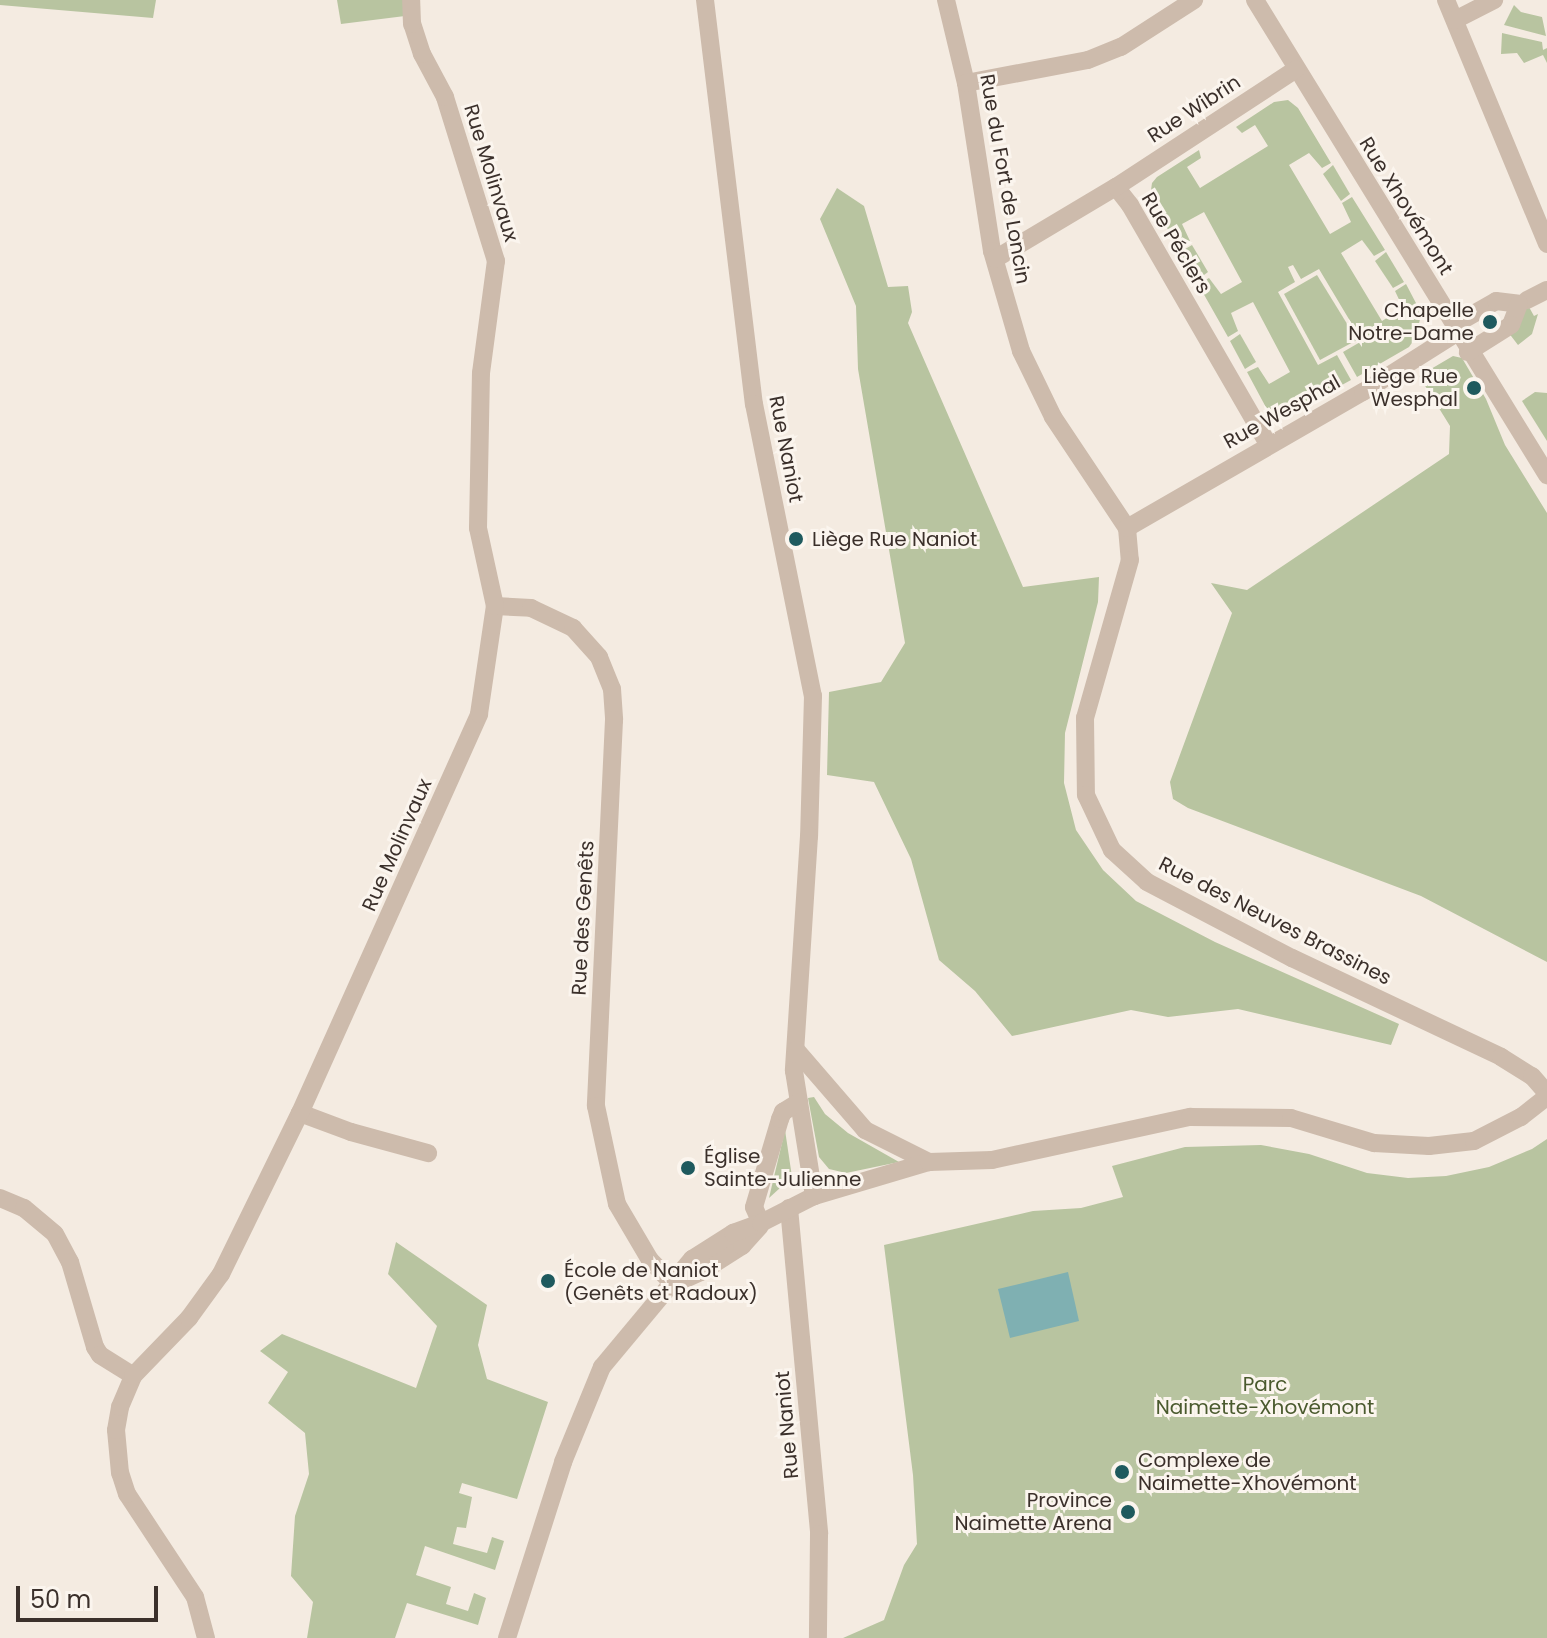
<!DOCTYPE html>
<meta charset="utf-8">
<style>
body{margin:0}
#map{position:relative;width:1547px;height:1638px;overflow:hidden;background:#f4ebe1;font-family:Poppins,sans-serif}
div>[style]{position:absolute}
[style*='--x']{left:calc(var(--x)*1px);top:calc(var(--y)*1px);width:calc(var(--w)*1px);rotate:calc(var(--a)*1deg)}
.green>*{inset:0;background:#b8c4a0}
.water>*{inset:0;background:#7fb0b2}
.minor>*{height:18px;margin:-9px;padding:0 9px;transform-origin:9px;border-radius:9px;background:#cdbbac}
.dots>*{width:22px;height:22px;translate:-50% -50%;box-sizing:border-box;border:4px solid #fbf5ee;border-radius:50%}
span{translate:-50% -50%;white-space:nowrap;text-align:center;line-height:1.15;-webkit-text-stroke:6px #fbf5ee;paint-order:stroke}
.street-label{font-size:20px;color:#3b302b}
.poi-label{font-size:20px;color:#3b302b}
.right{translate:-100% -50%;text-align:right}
.left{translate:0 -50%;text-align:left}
.park-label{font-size:20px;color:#4a5a2e}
.scale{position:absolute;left:16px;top:1586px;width:142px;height:36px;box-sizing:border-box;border:4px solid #3b302b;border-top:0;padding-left:10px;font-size:24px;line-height:28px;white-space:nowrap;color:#3b302b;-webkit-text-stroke:6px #fbf5ee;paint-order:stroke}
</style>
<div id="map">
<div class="green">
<div style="clip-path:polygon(0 0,156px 0,153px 18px,0 5px)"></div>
<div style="clip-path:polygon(337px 0,406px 0,405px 16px,341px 24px)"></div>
<div style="clip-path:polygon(1514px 5px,1521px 12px,1542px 17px,1546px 36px,1504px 25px)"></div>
<div style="clip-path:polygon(1502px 33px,1542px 42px,1543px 50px,1547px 48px,1547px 63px,1543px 55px,1524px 63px,1517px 53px,1501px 54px)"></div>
<div style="clip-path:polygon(1288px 100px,1298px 108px,1331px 163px,1322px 168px,1309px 153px,1289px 165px,1330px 234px,1351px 222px,1342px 203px,1352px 197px,1385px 250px,1374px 256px,1362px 240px,1341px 253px,1382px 321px,1403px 308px,1395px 291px,1406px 284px,1417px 305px,1420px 319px,1416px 337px,1409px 347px,1357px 377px,1343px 352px,1362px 341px,1319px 269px,1301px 279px,1293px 265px,1288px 267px,1295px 282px,1278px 292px,1318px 365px,1337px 355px,1351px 380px,1278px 420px,1269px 413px,1247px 372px,1258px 367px,1269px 384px,1290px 372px,1253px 302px,1231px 313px,1238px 331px,1228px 337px,1198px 284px,1209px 278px,1221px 294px,1242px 282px,1204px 212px,1182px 224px,1190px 241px,1178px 248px,1150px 197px,1152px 183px,1157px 177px,1199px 150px,1201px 158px,1187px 167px,1200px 188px,1268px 146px,1255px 125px,1242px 133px,1236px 127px,1274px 102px)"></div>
<div style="clip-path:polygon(1333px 165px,1350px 194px,1341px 201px,1323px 174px)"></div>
<div style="clip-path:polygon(837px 188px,864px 206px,888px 287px,908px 286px,912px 312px,908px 323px,1023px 587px,1099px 577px,1098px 602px,1065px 733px,1064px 783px,1076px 830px,1103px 870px,1136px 901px,1215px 942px,1399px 1024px,1391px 1045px,1238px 1009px,1168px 1017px,1131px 1010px,1012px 1036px,975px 991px,939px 960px,911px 859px,874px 782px,827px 775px,829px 692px,881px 682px,905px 643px,858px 369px,856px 306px,820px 219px)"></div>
<div style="clip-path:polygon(1192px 245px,1208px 272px,1196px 281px,1180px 252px)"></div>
<div style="clip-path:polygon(1386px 252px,1404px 282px,1393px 288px,1375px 261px)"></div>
<div style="clip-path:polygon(1317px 275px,1357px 340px,1320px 360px,1284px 294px)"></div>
<div style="clip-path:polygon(1529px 307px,1534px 316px,1538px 314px,1532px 334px,1518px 345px,1508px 332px,1521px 312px)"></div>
<div style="clip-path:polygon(1240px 334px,1256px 362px,1245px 369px,1230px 341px)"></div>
<div style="clip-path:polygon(1453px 356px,1462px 358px,1486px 399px,1505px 445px,1547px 513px,1547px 962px,1421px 896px,1188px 808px,1173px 799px,1170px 782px,1232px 613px,1211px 583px,1247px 590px,1449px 454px,1450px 426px,1419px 376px)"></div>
<div style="clip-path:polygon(1535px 392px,1547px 393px,1547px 441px,1522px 401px)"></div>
<div style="clip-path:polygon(814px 1097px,825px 1114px,848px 1133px,899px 1162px,846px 1173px,829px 1169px,819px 1157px,808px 1098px)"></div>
<div style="clip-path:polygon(785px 1130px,792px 1177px,769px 1198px)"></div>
<div style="clip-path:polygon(1547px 1139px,1547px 1638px,843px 1638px,884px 1620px,904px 1565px,917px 1544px,913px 1475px,884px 1245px,1033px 1211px,1081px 1208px,1123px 1197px,1112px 1166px,1185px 1147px,1261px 1145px,1309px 1154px,1367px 1173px,1408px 1178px,1446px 1176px,1489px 1167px,1532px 1149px)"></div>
<div style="clip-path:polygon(396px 1242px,487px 1305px,478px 1345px,487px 1379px,548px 1402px,517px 1499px,462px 1483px,459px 1493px,472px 1497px,466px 1528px,457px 1527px,453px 1544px,487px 1553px,492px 1537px,504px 1541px,495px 1570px,425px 1546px,416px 1575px,451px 1587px,446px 1604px,468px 1611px,474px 1593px,486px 1598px,478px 1625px,407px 1603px,395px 1638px,307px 1638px,313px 1602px,291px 1576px,295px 1516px,309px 1474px,305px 1433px,268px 1403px,288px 1372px,260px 1351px,282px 1334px,416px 1388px,437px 1326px,388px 1274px)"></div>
</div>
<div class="water">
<div style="clip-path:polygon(1068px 1272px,1079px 1321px,1010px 1338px,998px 1289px)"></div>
</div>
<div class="minor">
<div style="--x:705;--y:0;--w:407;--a:83.1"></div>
<div style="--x:754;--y:404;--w:298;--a:78.6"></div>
<div style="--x:813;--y:696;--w:140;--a:91.6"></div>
<div style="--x:809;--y:836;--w:235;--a:93.7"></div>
<div style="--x:794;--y:1071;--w:127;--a:80.9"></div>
<div style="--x:946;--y:0;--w:85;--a:76.5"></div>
<div style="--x:966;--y:83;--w:170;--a:81.2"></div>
<div style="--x:992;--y:251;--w:104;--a:73.8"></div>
<div style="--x:1021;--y:351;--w:73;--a:64.1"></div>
<div style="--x:1053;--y:417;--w:133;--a:56.3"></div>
<div style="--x:1127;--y:528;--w:32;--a:85"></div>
<div style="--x:1130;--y:560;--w:164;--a:105.9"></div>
<div style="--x:1085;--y:718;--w:77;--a:89.3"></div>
<div style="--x:1086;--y:795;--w:61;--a:64.7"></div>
<div style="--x:1112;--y:850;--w:47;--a:42.4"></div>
<div style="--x:1147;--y:882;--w:164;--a:27.7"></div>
<div style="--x:1292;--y:958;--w:231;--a:25.3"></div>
<div style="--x:1501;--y:1057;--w:36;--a:32"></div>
<div style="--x:1532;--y:1076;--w:23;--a:49"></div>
<div style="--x:1255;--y:0;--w:558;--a:58.42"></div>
<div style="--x:1446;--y:0;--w:264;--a:67.5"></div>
<div style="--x:1455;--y:20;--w:44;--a:-27.1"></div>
<div style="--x:966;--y:83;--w:124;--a:-10.7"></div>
<div style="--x:1088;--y:60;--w:35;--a:-22"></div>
<div style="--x:1121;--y:47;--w:87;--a:-32.8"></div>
<div style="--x:1116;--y:187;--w:23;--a:52"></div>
<div style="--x:1130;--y:205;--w:276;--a:60"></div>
<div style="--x:995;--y:259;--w:141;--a:-30.8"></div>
<div style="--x:1116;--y:187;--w:215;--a:-33.2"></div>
<div style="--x:1527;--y:300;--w:22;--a:-27"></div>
<div style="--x:1454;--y:325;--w:48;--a:-29.7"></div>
<div style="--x:1496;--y:301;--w:23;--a:7"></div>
<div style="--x:1519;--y:304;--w:22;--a:111"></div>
<div style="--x:1511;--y:325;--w:51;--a:147.9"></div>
<div style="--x:1127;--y:528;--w:272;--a:-30"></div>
<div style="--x:1363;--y:392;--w:112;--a:-32.3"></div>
<div style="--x:495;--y:606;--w:36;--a:3"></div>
<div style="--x:531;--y:608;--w:47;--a:25.5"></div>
<div style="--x:573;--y:628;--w:39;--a:48"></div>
<div style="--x:599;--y:657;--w:35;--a:68"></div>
<div style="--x:612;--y:689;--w:31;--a:86"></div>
<div style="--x:614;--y:720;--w:386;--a:92.7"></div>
<div style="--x:596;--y:1106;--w:100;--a:77.9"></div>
<div style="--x:617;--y:1204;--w:65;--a:59.5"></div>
<div style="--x:650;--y:1260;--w:33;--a:46"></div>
<div style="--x:796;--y:1050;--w:106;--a:49.2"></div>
<div style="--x:865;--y:1130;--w:72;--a:26.6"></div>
<div style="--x:300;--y:1113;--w:54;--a:20.4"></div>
<div style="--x:351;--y:1132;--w:80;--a:15.3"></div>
<div style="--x:0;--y:1198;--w:26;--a:23"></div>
<div style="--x:24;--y:1208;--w:40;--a:40"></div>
<div style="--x:55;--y:1234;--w:32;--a:62"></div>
<div style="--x:70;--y:1262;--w:89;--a:73.6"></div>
<div style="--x:95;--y:1347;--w:9;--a:58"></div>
<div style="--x:100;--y:1355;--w:39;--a:32"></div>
<div style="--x:789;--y:1208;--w:327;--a:84.7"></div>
<div style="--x:819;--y:1534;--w:104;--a:90.6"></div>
<div style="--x:761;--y:1223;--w:17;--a:-114"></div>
<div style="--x:754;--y:1207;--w:92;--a:-73.5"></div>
<div style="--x:780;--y:1119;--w:8;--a:-67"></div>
<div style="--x:783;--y:1112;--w:19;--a:-32"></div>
<div style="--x:676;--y:1283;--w:27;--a:-24"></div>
<div style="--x:701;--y:1272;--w:49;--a:-32.4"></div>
<div style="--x:742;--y:1246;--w:27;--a:-48"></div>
<div style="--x:206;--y:1638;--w:42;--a:-105"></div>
<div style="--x:195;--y:1597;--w:123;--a:-123.4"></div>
<div style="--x:127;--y:1494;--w:22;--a:-108"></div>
<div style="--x:120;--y:1473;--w:43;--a:-95.3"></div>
<div style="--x:116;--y:1430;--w:23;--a:-80"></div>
<div style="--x:120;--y:1407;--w:34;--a:-67"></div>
<div style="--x:133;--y:1376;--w:81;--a:-46"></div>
<div style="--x:189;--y:1318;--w:54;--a:-54"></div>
<div style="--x:221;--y:1274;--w:179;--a:-63.9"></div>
<div style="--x:300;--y:1113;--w:437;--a:-65.8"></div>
<div style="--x:479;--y:714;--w:109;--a:-81.6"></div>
<div style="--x:495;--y:606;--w:80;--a:-102.3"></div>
<div style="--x:478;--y:528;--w:155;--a:-88.9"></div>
<div style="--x:481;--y:373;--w:113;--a:-82.4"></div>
<div style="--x:496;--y:261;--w:172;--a:-107.3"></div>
<div style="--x:445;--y:97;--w:49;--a:-118.1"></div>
<div style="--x:422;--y:54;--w:32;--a:-108"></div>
<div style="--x:412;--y:24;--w:24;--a:-92"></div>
<div style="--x:507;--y:1638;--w:185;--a:-72.3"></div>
<div style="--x:563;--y:1462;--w:103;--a:-67.7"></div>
<div style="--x:602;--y:1367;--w:141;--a:-50.2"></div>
<div style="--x:692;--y:1259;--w:49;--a:-32.4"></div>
<div style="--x:733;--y:1233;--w:30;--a:-20"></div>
<div style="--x:761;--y:1223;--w:59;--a:-27"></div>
<div style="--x:814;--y:1196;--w:120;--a:-16.5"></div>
<div style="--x:929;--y:1162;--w:63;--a:-1.8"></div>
<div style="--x:992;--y:1160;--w:203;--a:-12.3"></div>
<div style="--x:1190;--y:1117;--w:101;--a:0.6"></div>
<div style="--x:1291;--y:1118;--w:87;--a:16.8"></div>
<div style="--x:1374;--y:1143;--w:55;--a:3.1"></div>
<div style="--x:1429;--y:1146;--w:45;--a:-6.3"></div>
<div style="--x:1474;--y:1141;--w:53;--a:-27.1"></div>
<div style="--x:1521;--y:1117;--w:33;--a:-38"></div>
</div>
<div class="dots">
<div style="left:1490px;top:322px;background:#1f5a5e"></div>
<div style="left:1474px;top:388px;background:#1f5a5e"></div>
<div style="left:796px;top:539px;background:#1f5a5e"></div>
<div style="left:688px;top:1168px;background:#1f5a5e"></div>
<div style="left:548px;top:1281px;background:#1f5a5e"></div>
<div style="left:1122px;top:1472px;background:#1f5a5e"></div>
<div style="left:1128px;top:1512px;background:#1f5a5e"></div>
</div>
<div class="street-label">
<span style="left:1194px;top:109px;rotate:-33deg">Rue Wibrin</span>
<span style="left:491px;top:173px;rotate:73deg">Rue Molinvaux</span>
<span style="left:1005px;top:179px;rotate:80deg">Rue du Fort de Loncin</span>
<span style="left:1406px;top:206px;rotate:58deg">Rue Xhovémont</span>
<span style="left:1176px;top:243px;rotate:59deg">Rue Péclers</span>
<span style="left:1282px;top:412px;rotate:-29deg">Rue Wesphal</span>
<span style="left:786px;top:449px;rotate:79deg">Rue Naniot</span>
<span style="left:397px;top:845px;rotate:-66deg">Rue Molinvaux</span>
<span style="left:583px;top:918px;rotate:-87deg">Rue des Genêts</span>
<span style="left:1275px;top:921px;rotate:27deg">Rue des Neuves Brassines</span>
<span style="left:787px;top:1425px;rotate:-95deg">Rue Naniot</span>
</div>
<div class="poi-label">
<span class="right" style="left:1474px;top:322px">Chapelle<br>Notre-Dame</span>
<span class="right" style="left:1458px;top:388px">Liège Rue<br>Wesphal</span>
<span class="left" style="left:812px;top:539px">Liège Rue Naniot</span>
<span class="left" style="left:704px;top:1168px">Église<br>Sainte-Julienne</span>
<span class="left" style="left:564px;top:1282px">École de Naniot<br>(Genêts et Radoux)</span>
<span class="left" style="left:1138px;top:1472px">Complexe de<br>Naimette-Xhovémont</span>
<span class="right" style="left:1112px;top:1512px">Province<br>Naimette Arena</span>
</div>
<div class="park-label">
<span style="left:1265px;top:1396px">Parc<br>Naimette-Xhovémont</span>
</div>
<div class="scale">50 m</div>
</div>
